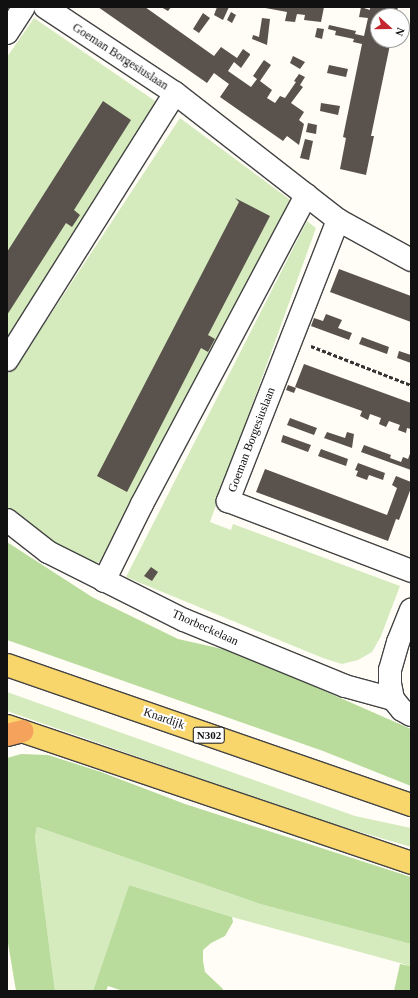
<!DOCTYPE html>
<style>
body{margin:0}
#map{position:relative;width:418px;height:998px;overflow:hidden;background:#fffdf5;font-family:Georgia,serif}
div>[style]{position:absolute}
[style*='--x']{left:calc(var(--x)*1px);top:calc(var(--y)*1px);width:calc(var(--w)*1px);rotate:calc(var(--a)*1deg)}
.green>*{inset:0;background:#d5ebbd}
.forest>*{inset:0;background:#b9dc9c}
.building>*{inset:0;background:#5a524d}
.path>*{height:2.5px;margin-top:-1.25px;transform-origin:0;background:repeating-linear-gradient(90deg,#333 0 4px,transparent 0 6px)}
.roads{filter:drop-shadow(1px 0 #444) drop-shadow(-1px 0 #444) drop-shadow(0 1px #444) drop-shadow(0 -1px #444)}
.minor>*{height:22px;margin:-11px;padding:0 11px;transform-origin:11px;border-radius:11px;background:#fff}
.major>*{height:22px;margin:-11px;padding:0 11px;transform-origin:11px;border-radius:11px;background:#f9d66b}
.highway>*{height:22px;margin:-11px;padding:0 11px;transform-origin:11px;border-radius:11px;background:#f5a25d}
span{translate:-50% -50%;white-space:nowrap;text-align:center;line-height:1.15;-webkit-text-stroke:4px #fff;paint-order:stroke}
.shield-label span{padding:1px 3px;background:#fff;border:1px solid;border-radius:3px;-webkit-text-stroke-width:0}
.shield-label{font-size:11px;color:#111;font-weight:700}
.street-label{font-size:12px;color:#111}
.frame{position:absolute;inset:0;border:8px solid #111;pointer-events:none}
.north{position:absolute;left:370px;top:8px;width:40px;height:40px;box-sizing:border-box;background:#fff;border:1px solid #a0a0a0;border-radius:50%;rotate:111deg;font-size:11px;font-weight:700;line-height:16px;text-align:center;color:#111}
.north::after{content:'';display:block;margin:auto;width:14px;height:18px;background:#c4262e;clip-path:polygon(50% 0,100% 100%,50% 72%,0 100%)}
</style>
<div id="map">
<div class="green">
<div style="clip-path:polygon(34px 18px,161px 105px,7px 339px,7px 57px)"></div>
<div style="clip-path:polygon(180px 118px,293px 202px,108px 561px,85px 564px,48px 541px,7px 507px,7px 374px,14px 370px)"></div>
<div style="clip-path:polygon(307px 221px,316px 228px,210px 522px,231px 530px,233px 524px,400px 586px,381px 636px,372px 652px,358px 660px,342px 664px,323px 658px,126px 577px)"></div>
<div style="clip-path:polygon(7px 692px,355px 816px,411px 828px,411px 847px,313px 818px,7px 711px)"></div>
<div style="clip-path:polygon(37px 827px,260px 904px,411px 944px,411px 966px,232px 917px,129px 885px,93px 991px,55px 991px,35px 837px)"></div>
</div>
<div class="forest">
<div style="clip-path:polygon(7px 542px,92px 597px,178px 639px,236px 652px,411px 729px,411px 786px,323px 751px,7px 640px)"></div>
<div style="clip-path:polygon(21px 754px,48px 755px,101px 772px,185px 804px,411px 877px,411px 944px,260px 904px,37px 827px,35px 837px,55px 991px,16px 991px,7px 937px,7px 758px)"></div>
<div style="clip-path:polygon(129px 885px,232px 917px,233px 922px,225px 936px,211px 943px,203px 950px,203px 961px,205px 972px,223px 989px,223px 991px,123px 991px,108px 986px,106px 991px,93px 991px)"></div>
<div style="clip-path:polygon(400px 964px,411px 966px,411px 991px,394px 991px)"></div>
</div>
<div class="building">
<div style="clip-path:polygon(98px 7px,145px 7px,214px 56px,221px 47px,237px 58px,243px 49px,250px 54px,250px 55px,241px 68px,234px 62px,228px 71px,251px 87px,257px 79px,253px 76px,264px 60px,271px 65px,260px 81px,272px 90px,267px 98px,275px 103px,280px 96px,285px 98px,296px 82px,294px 81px,299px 74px,305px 77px,300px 85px,303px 87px,291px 103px,304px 112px,299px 120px,304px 124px,299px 145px,287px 136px,283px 141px,220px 97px,229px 84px,222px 79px,214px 73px,207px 83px)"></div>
<div style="clip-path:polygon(161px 7px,171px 7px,168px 11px)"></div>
<div style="clip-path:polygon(217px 7px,229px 7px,223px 20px,214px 15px)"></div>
<div style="clip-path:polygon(260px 7px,324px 7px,321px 22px,304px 20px,305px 15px,297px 14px,295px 22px,285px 21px,287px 12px)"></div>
<div style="clip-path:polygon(361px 7px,370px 10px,370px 7px,398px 7px,396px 16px,378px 16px,378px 40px,391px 40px,371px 136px,374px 136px,366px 175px,340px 169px,346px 138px,343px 137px,362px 44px,353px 42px,354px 39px,335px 35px,336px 31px,328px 29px,329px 25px,356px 31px,355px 34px,364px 36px,368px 18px,359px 17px)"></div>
<div style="clip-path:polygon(231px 12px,236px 15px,232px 23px,227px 20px)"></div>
<div style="clip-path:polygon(203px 13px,210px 18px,199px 33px,193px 29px)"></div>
<div style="clip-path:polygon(262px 18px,270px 19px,267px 45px,252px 39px,253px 35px,259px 37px)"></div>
<div style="clip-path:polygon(317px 28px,324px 29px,322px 39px,315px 37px)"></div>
<div style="clip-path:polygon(293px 56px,305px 62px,300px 69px,290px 63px)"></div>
<div style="clip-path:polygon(329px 65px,348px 69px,346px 77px,327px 73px)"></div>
<div style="clip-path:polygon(103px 101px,131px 120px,74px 210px,80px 215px,72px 227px,66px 223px,7px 315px,7px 252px)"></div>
<div style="clip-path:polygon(321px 103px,340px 106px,338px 115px,320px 111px)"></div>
<div style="clip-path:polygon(308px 123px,317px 125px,316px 134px,306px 132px)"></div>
<div style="clip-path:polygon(305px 139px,313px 141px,309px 160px,300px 158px)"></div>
<div style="clip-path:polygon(235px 198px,270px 216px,208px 335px,215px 339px,208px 352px,201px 348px,127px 492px,97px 476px,239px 202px)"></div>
<div style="clip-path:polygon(339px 269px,411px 296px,411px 322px,330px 292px)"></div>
<div style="clip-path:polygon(326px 314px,342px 320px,338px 328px,352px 333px,349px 340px,311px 326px,314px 318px,323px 321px)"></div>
<div style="clip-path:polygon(362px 337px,389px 347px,387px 354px,359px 344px)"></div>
<div style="clip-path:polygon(399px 351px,411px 355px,411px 363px,397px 358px)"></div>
<div style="clip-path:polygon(304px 364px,411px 403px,411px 429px,407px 428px,406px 433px,398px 430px,400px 425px,389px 421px,386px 427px,379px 424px,381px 418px,370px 414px,368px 420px,360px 416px,362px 411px,295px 387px)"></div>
<div style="clip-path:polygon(288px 385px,296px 388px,294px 393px,286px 390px)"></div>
<div style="clip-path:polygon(290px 418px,317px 428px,314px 435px,287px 425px)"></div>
<div style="clip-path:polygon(327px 432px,345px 438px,347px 432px,354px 434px,352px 448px,324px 438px)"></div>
<div style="clip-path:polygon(283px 435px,311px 445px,308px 452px,281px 442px)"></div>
<div style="clip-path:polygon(364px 445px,391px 455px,390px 458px,401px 462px,403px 457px,408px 459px,411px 451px,411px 470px,361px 452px)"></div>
<div style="clip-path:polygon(321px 449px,348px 459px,346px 466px,318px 456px)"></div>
<div style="clip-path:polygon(358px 463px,385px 473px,383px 480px,369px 475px,367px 480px,356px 476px,358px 471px,355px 470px)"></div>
<div style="clip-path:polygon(265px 469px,387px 515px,397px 488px,392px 485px,396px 476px,411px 482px,411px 488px,399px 520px,396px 519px,388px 541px,256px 492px)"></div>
<div style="clip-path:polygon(151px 567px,158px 572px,152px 581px,144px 576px)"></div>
</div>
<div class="path">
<div style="--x:311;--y:346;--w:107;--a:21.3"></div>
</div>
<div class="roads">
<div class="minor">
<div style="--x:45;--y:7;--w:156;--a:33.5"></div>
<div style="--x:175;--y:93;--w:207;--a:37.9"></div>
<div style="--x:338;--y:220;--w:83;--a:28.7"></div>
<div style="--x:7;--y:33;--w:31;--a:-57"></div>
<div style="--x:338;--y:220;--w:302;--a:111.4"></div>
<div style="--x:228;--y:501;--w:196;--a:20.9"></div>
<div style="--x:7;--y:360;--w:315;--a:-57.8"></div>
<div style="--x:7;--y:520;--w:52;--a:38"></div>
<div style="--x:48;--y:552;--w:152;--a:26.6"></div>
<div style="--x:184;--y:620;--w:174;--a:22.3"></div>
<div style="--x:345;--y:686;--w:50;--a:15.2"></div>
<div style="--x:393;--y:699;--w:14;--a:51"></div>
<div style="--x:402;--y:710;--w:10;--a:29"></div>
<div style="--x:104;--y:581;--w:86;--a:-63.7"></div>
<div style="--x:142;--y:504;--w:350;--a:-62"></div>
<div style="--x:393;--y:699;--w:16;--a:-101"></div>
<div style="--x:390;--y:683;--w:13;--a:-90"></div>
<div style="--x:390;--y:670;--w:29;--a:-74"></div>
<div style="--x:398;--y:642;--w:35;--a:-68"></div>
</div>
<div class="major">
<div style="--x:7;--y:665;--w:428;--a:19.1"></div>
<div style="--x:7;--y:726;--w:427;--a:18.7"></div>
</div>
<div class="highway">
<div style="--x:7;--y:735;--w:16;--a:-14"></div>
</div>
</div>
<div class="shield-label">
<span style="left:209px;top:735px">N302</span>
</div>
<div class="street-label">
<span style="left:120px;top:57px;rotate:33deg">Goeman Borgesiuslaan</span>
<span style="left:252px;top:440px;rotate:-69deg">Goeman Borgesiuslaan</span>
<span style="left:205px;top:628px;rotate:24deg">Thorbeckelaan</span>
<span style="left:164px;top:719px;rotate:19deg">Knardijk</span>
</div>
<div class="frame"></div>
<div class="north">N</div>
</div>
